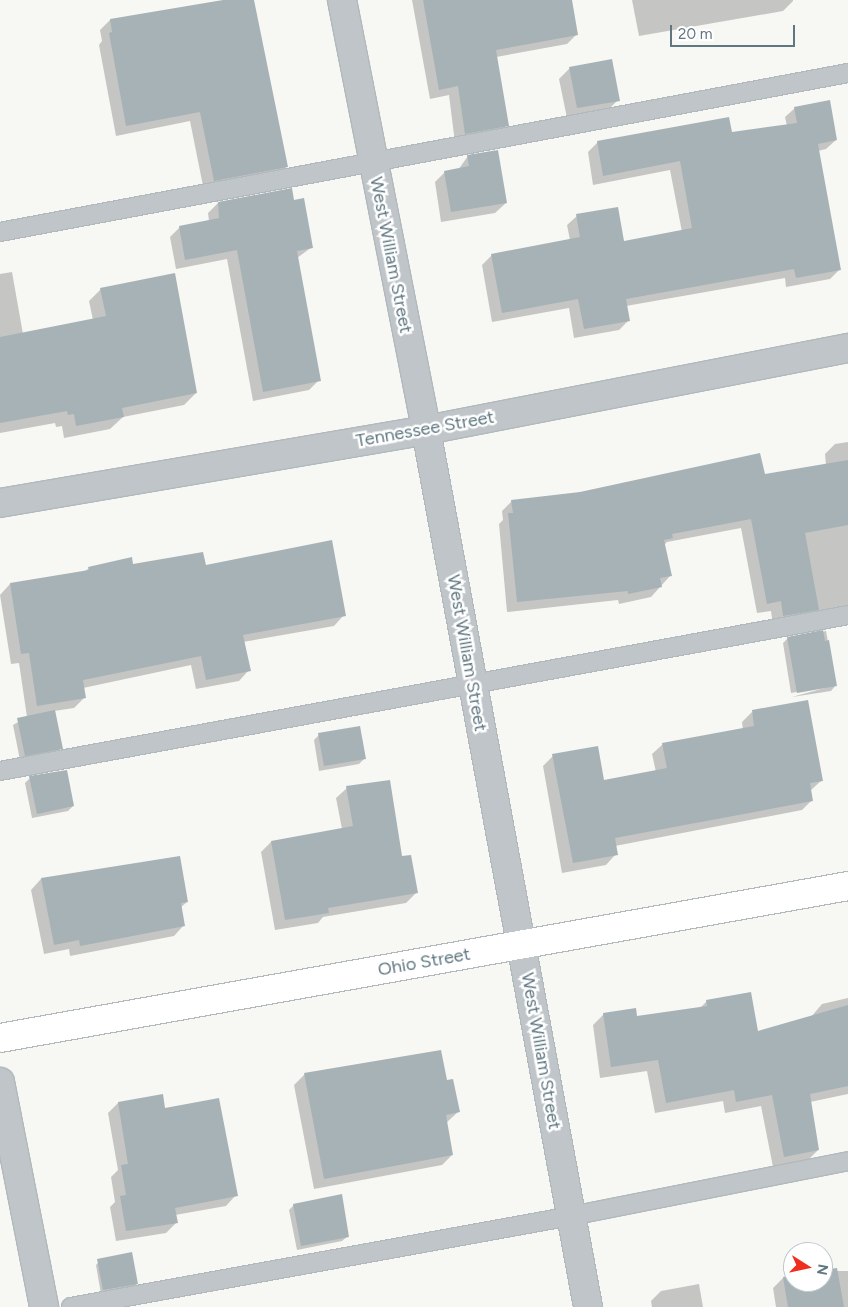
<!DOCTYPE html>
<style>
body{margin:0}
#map{position:relative;width:848px;height:1307px;overflow:hidden;background:#f7f7f4;font-family:Figtree,sans-serif}
div>[style]{position:absolute}
[style*='--x']{left:calc(var(--x)*1px);top:calc(var(--y)*1px);width:calc(var(--w)*1px);rotate:calc(var(--a)*1deg)}
.shadow>*{inset:0;background:#0003}
.building>*{inset:0;background:#a6b2b6}
.roads{filter:drop-shadow(1px 0 #b1b9bd) drop-shadow(-1px 0 #b1b9bd) drop-shadow(0 1px #b1b9bd) drop-shadow(0 -1px #b1b9bd)}
.lane>*{height:18px;margin:-9px;padding:0 9px;transform-origin:9px;border-radius:9px;background:#bfc5c8}
.street>*{height:28px;margin:-14px;padding:0 14px;transform-origin:14px;border-radius:14px;background:#bfc5c8}
.secondary>*{height:28px;margin:-14px;padding:0 14px;transform-origin:14px;border-radius:14px;background:#fff}
span{translate:-50% -50%;white-space:nowrap;text-align:center;line-height:1.15;-webkit-text-stroke:5px #fff;paint-order:stroke}
.street-label{font-size:18px;color:#607781}
.north{position:absolute;left:783px;top:1242px;width:50px;height:50px;box-sizing:border-box;background:#fff;border:1px solid #bfc9cd;border-radius:50%;rotate:100deg;font-size:14px;font-weight:700;line-height:20px;text-align:center;color:#607781}
.north::after{content:'';display:block;margin:auto;width:18px;height:22px;background:#ee2f1d;clip-path:polygon(50% 0,100% 100%,50% 72%,0 100%)}
.scale{position:absolute;left:670px;top:25px;width:125px;height:22px;box-sizing:border-box;border:2px solid #607781;border-top:0;padding-left:6px;font-size:15px;line-height:18px;white-space:nowrap;color:#607781;-webkit-text-stroke:4px #fff;paint-order:stroke}
</style>
<div id="map">
<div class="shadow">
<div style="clip-path:polygon(227px 0,253px 0,286px 167px,276px 177px,204px 191px,190px 121px,116px 136px,99px 45px,102px 41px,100px 30px,110px 20px)"></div>
<div style="clip-path:polygon(412px 0,571px 0,577px 34px,567px 44px,496px 57px,507px 125px,497px 135px,455px 143px,449px 95px,430px 99px)"></div>
<div style="clip-path:polygon(632px 0,793px 0,793px 1px,783px 11px,639px 36px)"></div>
<div style="clip-path:polygon(570px 68px,618px 100px,608px 110px,567px 118px,559px 79px)"></div>
<div style="clip-path:polygon(795px 108px,836px 140px,826px 149px,818px 151px,839px 270px,830px 279px,786px 287px,785px 278px,626px 306px,629px 320px,619px 330px,574px 338px,569px 308px,492px 322px,482px 265px,492px 255px,570px 240px,567px 225px,577px 216px,623px 243px,682px 232px,670px 170px,593px 185px,588px 152px,598px 142px,731px 134px,787px 126px,785px 117px)"></div>
<div style="clip-path:polygon(468px 156px,506px 203px,495px 213px,441px 222px,435px 182px,445px 172px,458px 170px)"></div>
<div style="clip-path:polygon(293px 201px,312px 247px,297px 258px,319px 380px,309px 390px,253px 401px,227px 259px,176px 269px,170px 237px,180px 227px,209px 221px,208px 213px,218px 203px)"></div>
<div style="clip-path:polygon(12px 272px,23px 334px,93px 320px,89px 301px,101px 289px,196px 393px,184px 405px,123px 417px,110px 429px,64px 438px,62px 426px,56px 427px,55px 423px,0 433px,0 274px)"></div>
<div style="clip-path:polygon(848px 442px,848px 613px,773px 626px,771px 611px,757px 613px,741px 528px,667px 542px,664px 545px,670px 576px,651px 597px,619px 604px,618px 600px,507px 612px,499px 524px,503px 520px,502px 511px,512px 501px,764px 475px,826px 465px,825px 454px,835px 444px)"></div>
<div style="clip-path:polygon(132px 565px,205px 567px,344px 615px,334px 626px,243px 642px,249px 670px,239px 681px,196px 689px,191px 665px,83px 688px,85px 697px,74px 708px,54px 711px,61px 748px,56px 753px,20px 760px,13px 725px,27px 717px,19px 663px,11px 664px,0 595px,10px 584px,84px 572px,89px 568px)"></div>
<div style="clip-path:polygon(826px 631px,836px 685px,831px 691px,792px 697px,832px 686px,791px 693px,783px 643px,788px 638px)"></div>
<div style="clip-path:polygon(752px 712px,822px 780px,810px 791px,812px 800px,802px 810px,615px 846px,616px 854px,606px 865px,562px 873px,543px 766px,553px 756px,603px 781px,656px 772px,652px 754px,663px 744px,743px 730px,742px 722px)"></div>
<div style="clip-path:polygon(319px 735px,364px 759px,359px 764px,319px 771px,314px 740px)"></div>
<div style="clip-path:polygon(30px 778px,73px 806px,68px 811px,32px 818px,25px 783px)"></div>
<div style="clip-path:polygon(347px 788px,401px 858px,416px 893px,406px 903px,323px 917px,318px 923px,275px 930px,261px 852px,271px 842px,342px 829px,336px 798px)"></div>
<div style="clip-path:polygon(41px 879px,187px 902px,180px 908px,184px 925px,174px 936px,70px 956px,69px 949px,44px 954px,31px 890px)"></div>
<div style="clip-path:polygon(848px 998px,848px 1094px,810px 1102px,818px 1150px,807px 1161px,773px 1167px,761px 1106px,725px 1113px,723px 1101px,655px 1113px,647px 1071px,600px 1078px,593px 1025px,604px 1014px,636px 1017px,700px 1008px,707px 1001px,758px 1033px,811px 1017px,822px 1004px)"></div>
<div style="clip-path:polygon(440px 1052px,446px 1082px,458px 1112px,446px 1123px,452px 1155px,442px 1165px,314px 1189px,294px 1085px,304px 1075px)"></div>
<div style="clip-path:polygon(162px 1095px,164px 1110px,236px 1195px,226px 1206px,175px 1215px,176px 1223px,166px 1233px,116px 1241px,110px 1207px,115px 1202px,111px 1177px,118px 1170px,108px 1113px,118px 1103px)"></div>
<div style="clip-path:polygon(294px 1205px,348px 1236px,342px 1241px,297px 1250px,289px 1210px)"></div>
<div style="clip-path:polygon(101px 1260px,137px 1284px,132px 1289px,101px 1294px,96px 1265px)"></div>
<div style="clip-path:polygon(823px 1271px,848px 1271px,848px 1307px,776px 1307px,773px 1288px,783px 1278px,793px 1276px,793px 1282px,823px 1282px)"></div>
<div style="clip-path:polygon(699px 1284px,703px 1307px,652px 1307px,651px 1301px,661px 1291px)"></div>
</div>
<div class="building">
<div style="clip-path:polygon(223px 0,254px 0,288px 167px,214px 181px,200px 112px,126px 126px,109px 33px,112px 32px,110px 19px)"></div>
<div style="clip-path:polygon(423px 0,572px 0,578px 35px,496px 50px,509px 126px,465px 134px,458px 86px,439px 90px)"></div>
<div style="clip-path:polygon(612px 59px,620px 101px,577px 108px,569px 67px)"></div>
<div style="clip-path:polygon(830px 100px,837px 140px,818px 144px,841px 270px,796px 278px,794px 269px,626px 299px,630px 321px,584px 329px,578px 299px,502px 313px,491px 254px,580px 237px,576px 214px,618px 207px,624px 241px,692px 228px,680px 161px,603px 176px,597px 141px,729px 117px,732px 132px,797px 123px,794px 107px)"></div>
<div style="clip-path:polygon(498px 150px,507px 203px,451px 212px,444px 171px,469px 166px,467px 155px)"></div>
<div style="clip-path:polygon(292px 188px,294px 200px,304px 198px,313px 248px,297px 251px,321px 381px,263px 392px,237px 250px,185px 260px,179px 226px,219px 218px,218px 202px)"></div>
<div style="clip-path:polygon(175px 273px,197px 393px,122px 408px,124px 417px,76px 426px,74px 414px,68px 415px,67px 411px,0 423px,0 337px,106px 316px,100px 288px)"></div>
<div style="clip-path:polygon(760px 453px,765px 474px,848px 460px,848px 525px,805px 533px,819px 610px,783px 616px,781px 601px,767px 604px,751px 519px,672px 534px,673px 538px,664px 540px,672px 576px,660px 578px,662px 587px,628px 594px,628px 591px,517px 602px,508px 513px,513px 513px,511px 500px,580px 492px)"></div>
<div style="clip-path:polygon(332px 540px,346px 616px,243px 635px,251px 671px,206px 680px,201px 656px,83px 680px,86px 698px,37px 706px,29px 653px,21px 654px,10px 583px,89px 570px,88px 567px,132px 557px,133px 564px,203px 552px,206px 565px)"></div>
<div style="clip-path:polygon(823px 630px,825px 641px,829px 640px,837px 686px,797px 693px,787px 637px)"></div>
<div style="clip-path:polygon(808px 700px,823px 781px,810px 783px,813px 801px,615px 838px,618px 855px,573px 863px,552px 754px,598px 746px,604px 780px,667px 768px,662px 743px,754px 726px,752px 710px)"></div>
<div style="clip-path:polygon(55px 710px,63px 749px,25px 756px,17px 718px)"></div>
<div style="clip-path:polygon(360px 726px,366px 759px,324px 766px,318px 733px)"></div>
<div style="clip-path:polygon(67px 770px,74px 806px,37px 814px,29px 776px)"></div>
<div style="clip-path:polygon(390px 780px,402px 856px,411px 855px,418px 893px,328px 908px,329px 913px,285px 920px,271px 841px,353px 826px,346px 786px)"></div>
<div style="clip-path:polygon(180px 856px,188px 902px,181px 903px,185px 926px,80px 946px,79px 940px,54px 945px,41px 878px)"></div>
<div style="clip-path:polygon(751px 992px,758px 1031px,848px 1005px,848px 1086px,810px 1094px,819px 1150px,784px 1157px,772px 1095px,736px 1102px,734px 1090px,666px 1103px,658px 1060px,611px 1067px,603px 1013px,636px 1008px,637px 1016px,707px 1006px,706px 1000px)"></div>
<div style="clip-path:polygon(441px 1050px,447px 1080px,453px 1079px,460px 1112px,446px 1115px,453px 1155px,324px 1179px,304px 1073px)"></div>
<div style="clip-path:polygon(163px 1094px,165px 1108px,219px 1098px,238px 1196px,175px 1208px,178px 1223px,126px 1231px,120px 1196px,126px 1195px,121px 1165px,128px 1164px,118px 1102px)"></div>
<div style="clip-path:polygon(342px 1194px,349px 1237px,301px 1246px,293px 1204px)"></div>
<div style="clip-path:polygon(132px 1252px,138px 1284px,103px 1290px,97px 1259px)"></div>
<div style="clip-path:polygon(837px 1268px,844px 1307px,788px 1307px,783px 1277px,793px 1275px,793px 1282px,823px 1282px,823px 1270px)"></div>
</div>
<div class="roads">
<div class="lane">
<div style="--x:0;--y:232;--w:863;--a:-10.62"></div>
<div style="--x:0;--y:771;--w:862;--a:-10.42"></div>
<div style="--x:71;--y:1307;--w:508;--a:-10.31"></div>
<div style="--x:571;--y:1216;--w:282;--a:-11.2"></div>
</div>
<div class="street">
<div style="--x:342;--y:0;--w:438;--a:78.9"></div>
<div style="--x:426;--y:430;--w:892;--a:79.53"></div>
<div style="--x:0;--y:503;--w:432;--a:-9.7"></div>
<div style="--x:426;--y:430;--w:430;--a:-11"></div>
<div style="--x:0;--y:1082;--w:229;--a:78.9"></div>
</div>
<div class="secondary">
<div style="--x:0;--y:1038;--w:862;--a:-10.16"></div>
</div>
</div>
<div class="street-label">
<span style="left:391px;top:255px;rotate:79deg">West William Street</span>
<span style="left:425px;top:429px;rotate:-10deg">Tennessee Street</span>
<span style="left:467px;top:653px;rotate:80deg">West William Street</span>
<span style="left:424px;top:962px;rotate:-10deg">Ohio Street</span>
<span style="left:541px;top:1051px;rotate:80deg">West William Street</span>
</div>
<div class="north">N</div>
<div class="scale">20 m</div>
</div>
